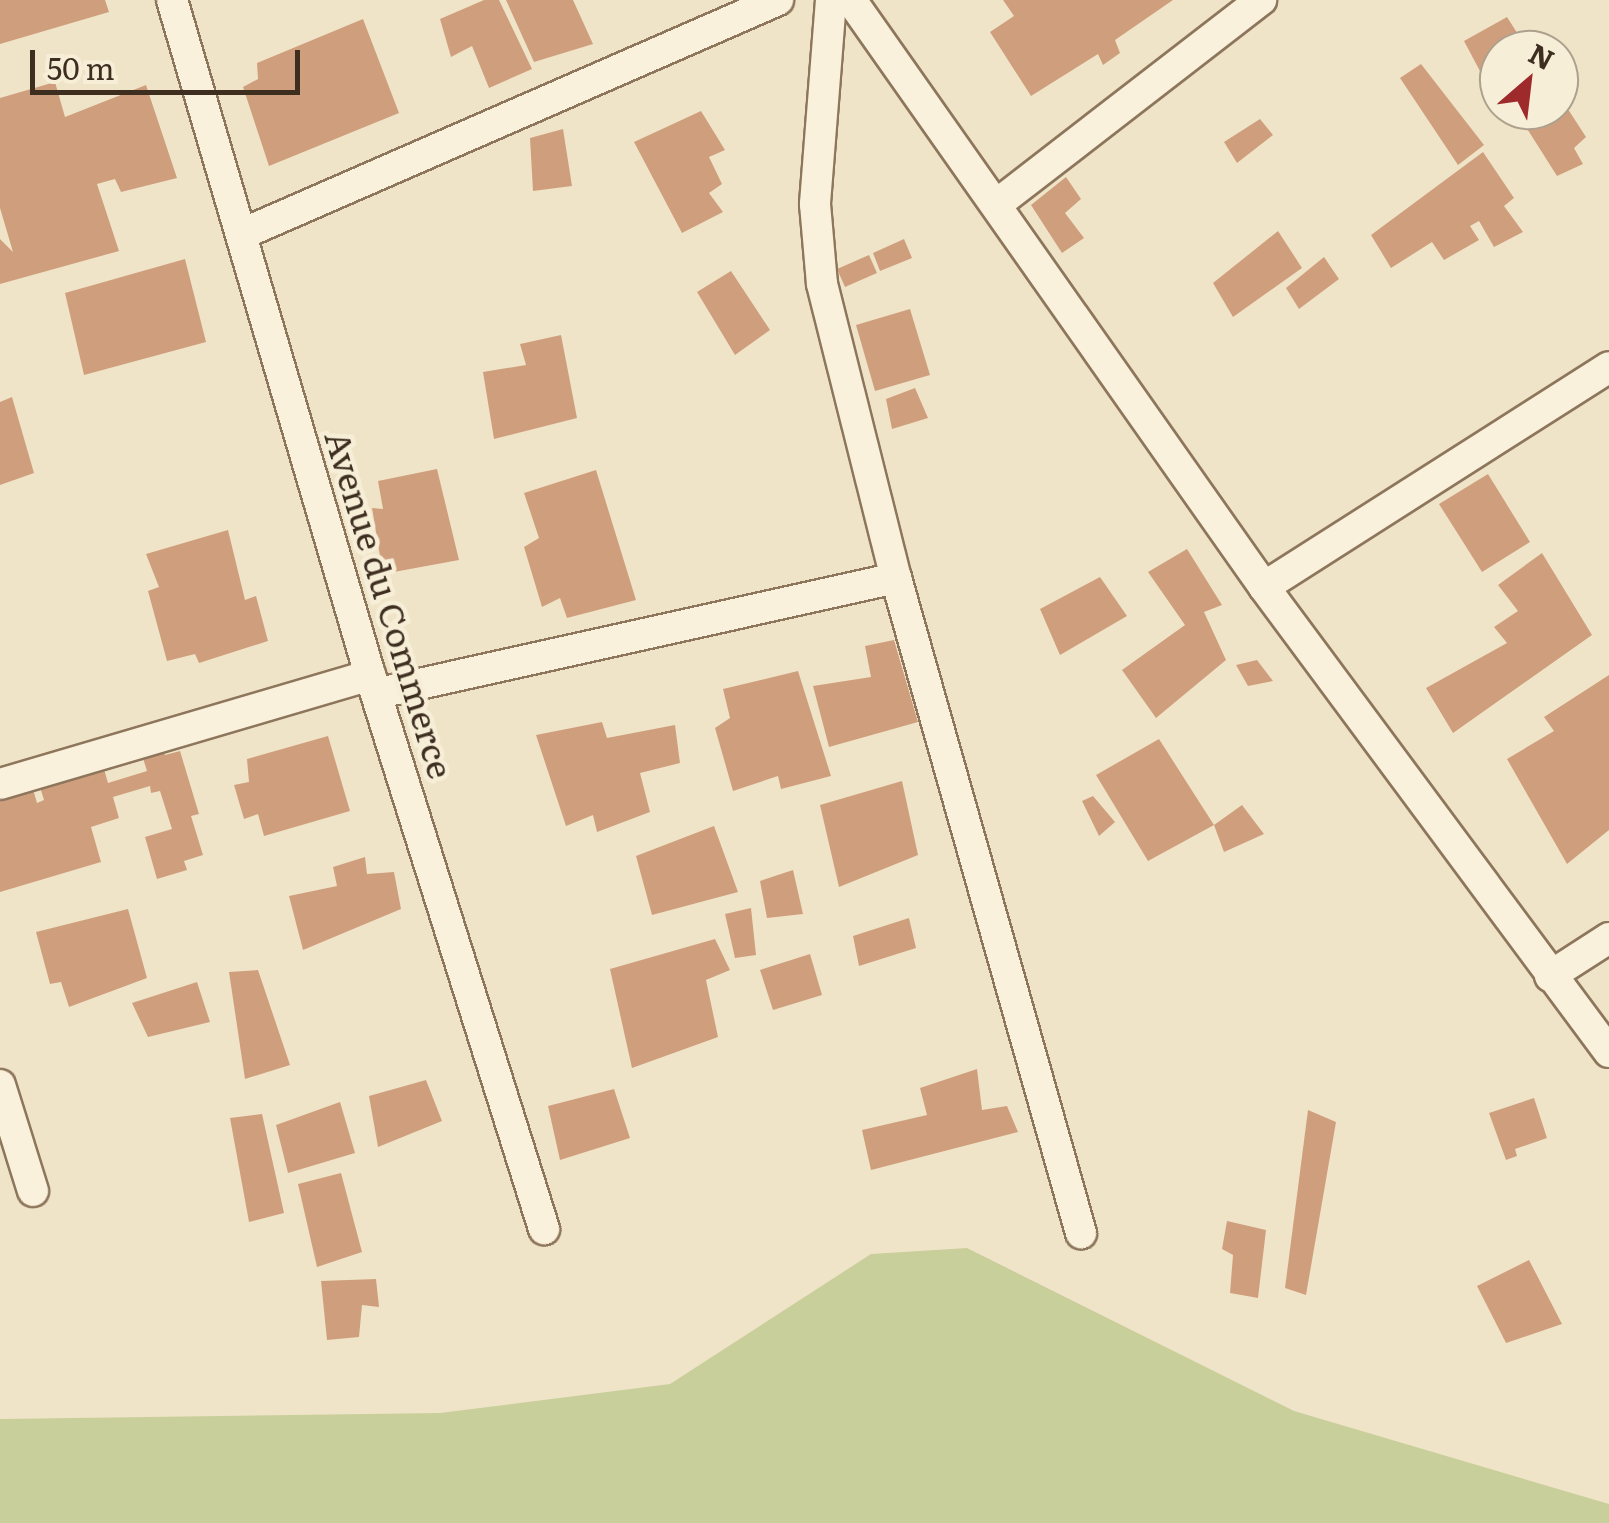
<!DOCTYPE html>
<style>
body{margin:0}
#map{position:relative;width:1609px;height:1523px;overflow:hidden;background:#f0e4c8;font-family:Literata,serif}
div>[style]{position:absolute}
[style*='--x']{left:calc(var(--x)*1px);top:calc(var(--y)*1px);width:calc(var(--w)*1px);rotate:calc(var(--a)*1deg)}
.green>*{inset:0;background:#c9cf9b}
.building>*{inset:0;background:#cf9f7d}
.roads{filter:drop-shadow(2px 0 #8d765c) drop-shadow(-2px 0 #8d765c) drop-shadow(0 2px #8d765c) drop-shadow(0 -2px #8d765c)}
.minor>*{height:30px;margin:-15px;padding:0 15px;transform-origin:15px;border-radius:15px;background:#faf1dc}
span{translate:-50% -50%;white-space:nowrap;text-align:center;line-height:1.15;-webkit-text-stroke:9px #f7eed8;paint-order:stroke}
.street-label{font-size:35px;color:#3d2e20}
.north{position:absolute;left:1479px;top:30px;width:100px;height:100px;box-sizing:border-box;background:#f7eed8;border:2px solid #ada18e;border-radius:50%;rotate:28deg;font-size:28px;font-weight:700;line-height:40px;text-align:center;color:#3d2e20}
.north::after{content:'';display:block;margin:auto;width:35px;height:45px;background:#9e2a2b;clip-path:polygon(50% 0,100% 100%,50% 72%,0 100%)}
.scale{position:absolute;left:30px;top:50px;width:270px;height:45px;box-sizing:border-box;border:5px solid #3d2e20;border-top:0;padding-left:12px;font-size:30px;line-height:35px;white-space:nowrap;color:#3d2e20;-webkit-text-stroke:8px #f7eed8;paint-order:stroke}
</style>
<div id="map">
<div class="green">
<div style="clip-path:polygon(967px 1248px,1294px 1411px,1609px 1504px,1609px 1523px,0 1523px,0 1419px,440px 1413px,670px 1384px,871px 1254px)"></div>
</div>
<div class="building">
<div style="clip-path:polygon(0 0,105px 0,109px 12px,0 44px)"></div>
<div style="clip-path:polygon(484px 0,499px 0,532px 69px,489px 88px,472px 46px,451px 57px,440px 19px)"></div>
<div style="clip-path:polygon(506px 0,573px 0,593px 44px,534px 62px)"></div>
<div style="clip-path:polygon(1003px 0,1173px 0,1115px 40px,1120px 53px,1103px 65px,1098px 54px,1031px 96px,990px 32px,1014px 16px)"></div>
<div style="clip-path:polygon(1507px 17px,1528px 50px,1499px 50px,1499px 84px,1490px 90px,1464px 41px)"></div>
<div style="clip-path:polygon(363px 19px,399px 113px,269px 166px,243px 87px,258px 79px,257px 63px)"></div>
<div style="clip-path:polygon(1421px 64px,1484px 145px,1458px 165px,1400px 78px)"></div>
<div style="clip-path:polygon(55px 82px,65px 117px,146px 85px,177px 178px,121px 192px,115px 179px,97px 184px,119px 251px,0 284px,0 239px,13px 252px,0 208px,0 98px)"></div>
<div style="clip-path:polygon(1564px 103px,1586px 137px,1574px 148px,1583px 164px,1557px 176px,1526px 127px)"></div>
<div style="clip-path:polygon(701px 111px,725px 150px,709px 157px,722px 184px,709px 193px,723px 212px,682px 233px,634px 142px)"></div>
<div style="clip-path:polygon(1260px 119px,1273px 135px,1237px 163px,1224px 142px)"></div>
<div style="clip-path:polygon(563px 129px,572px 186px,533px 191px,530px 138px)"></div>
<div style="clip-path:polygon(1483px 152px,1514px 198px,1504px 206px,1523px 232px,1494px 247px,1479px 221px,1470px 226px,1479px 240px,1444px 260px,1432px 242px,1391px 268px,1371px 235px)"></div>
<div style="clip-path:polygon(1066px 177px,1081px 199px,1065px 213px,1084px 238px,1062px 253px,1031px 205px)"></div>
<div style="clip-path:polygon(1278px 231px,1302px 268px,1233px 317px,1213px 283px)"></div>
<div style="clip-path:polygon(904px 239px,912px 258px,880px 271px,873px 253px)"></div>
<div style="clip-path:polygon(869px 255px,877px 273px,845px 287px,837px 269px)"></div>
<div style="clip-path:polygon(1324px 257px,1339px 279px,1299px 309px,1286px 288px)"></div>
<div style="clip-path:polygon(185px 259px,206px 342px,84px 375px,65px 293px)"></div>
<div style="clip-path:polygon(731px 271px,770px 330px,735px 355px,697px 292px)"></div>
<div style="clip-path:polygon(910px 309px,930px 375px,875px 391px,856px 325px)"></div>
<div style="clip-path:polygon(561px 335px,577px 418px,494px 439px,483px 372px,526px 365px,520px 344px)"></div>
<div style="clip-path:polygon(915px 388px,928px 418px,892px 429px,886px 399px)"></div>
<div style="clip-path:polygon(12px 397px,34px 473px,0 485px,0 402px)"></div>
<div style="clip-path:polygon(437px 469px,459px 560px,383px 574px,372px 508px,383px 509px,378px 481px)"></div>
<div style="clip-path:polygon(596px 470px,636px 600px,567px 618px,560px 598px,542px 607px,524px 547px,539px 538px,524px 493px)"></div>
<div style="clip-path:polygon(1488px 474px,1530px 542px,1482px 572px,1439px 504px)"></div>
<div style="clip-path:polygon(228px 530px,245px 600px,256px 596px,268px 641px,199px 663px,195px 654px,167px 661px,148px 591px,159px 587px,146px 554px)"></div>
<div style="clip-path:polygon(1187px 549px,1222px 605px,1204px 612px,1226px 660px,1156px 718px,1122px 670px,1185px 625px,1148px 572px)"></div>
<div style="clip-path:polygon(1542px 553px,1592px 635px,1453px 733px,1426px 688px,1507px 643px,1494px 627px,1518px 611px,1498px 585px)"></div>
<div style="clip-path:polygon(1100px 577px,1127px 616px,1060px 655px,1040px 609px)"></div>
<div style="clip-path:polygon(894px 640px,918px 722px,829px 747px,813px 686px,871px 677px,865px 646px)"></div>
<div style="clip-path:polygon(1257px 660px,1273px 681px,1248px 686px,1236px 665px)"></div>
<div style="clip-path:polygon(798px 671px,831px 776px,781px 789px,778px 776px,733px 791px,715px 728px,730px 718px,723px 689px)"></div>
<div style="clip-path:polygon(1609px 675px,1609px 830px,1567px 864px,1507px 759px,1554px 731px,1544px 717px)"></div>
<div style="clip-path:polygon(602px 722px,607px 738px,675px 725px,680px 763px,640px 773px,650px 812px,597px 832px,593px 815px,566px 826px,536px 735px)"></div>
<div style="clip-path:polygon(328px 736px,350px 811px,264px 836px,258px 814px,244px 819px,234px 785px,249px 782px,247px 759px)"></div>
<div style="clip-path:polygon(1159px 739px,1214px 825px,1148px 861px,1096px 775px)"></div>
<div style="clip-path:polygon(163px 749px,165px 755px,180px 751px,199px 814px,191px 816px,203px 855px,184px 861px,187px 870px,157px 879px,145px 837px,172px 829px,160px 791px,151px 793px,150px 786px,113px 797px,119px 818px,91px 827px,101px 862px,0 892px,0 799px,33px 789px,37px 803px,44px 800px,40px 787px,104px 769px,108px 783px,147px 771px,142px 755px)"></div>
<div style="clip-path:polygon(902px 781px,918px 855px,839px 887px,820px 805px)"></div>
<div style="clip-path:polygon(1093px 796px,1115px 822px,1099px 836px,1082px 801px)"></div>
<div style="clip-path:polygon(1242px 805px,1264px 834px,1224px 852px,1214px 825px)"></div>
<div style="clip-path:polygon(714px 826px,738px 892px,652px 915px,636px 856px)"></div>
<div style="clip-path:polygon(365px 857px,367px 874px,394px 872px,401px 909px,303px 950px,289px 896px,337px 886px,333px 867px)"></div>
<div style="clip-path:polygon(793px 870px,803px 914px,767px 918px,760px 881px)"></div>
<div style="clip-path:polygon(751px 908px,756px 955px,735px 958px,725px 914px)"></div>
<div style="clip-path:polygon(128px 909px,147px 978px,69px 1007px,61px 982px,50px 984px,36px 932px)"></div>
<div style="clip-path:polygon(909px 918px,916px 948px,859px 966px,853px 936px)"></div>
<div style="clip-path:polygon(715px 939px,730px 970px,706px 980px,718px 1037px,632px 1068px,610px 969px)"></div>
<div style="clip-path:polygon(810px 954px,822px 995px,773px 1010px,760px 970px)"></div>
<div style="clip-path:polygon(258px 970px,290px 1065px,245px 1079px,229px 972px)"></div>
<div style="clip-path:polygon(197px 982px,210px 1022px,148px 1037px,132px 1003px)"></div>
<div style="clip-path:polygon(977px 1069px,982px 1110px,1007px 1106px,1018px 1132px,871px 1170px,862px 1130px,927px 1115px,920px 1088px)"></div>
<div style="clip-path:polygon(426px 1080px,442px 1121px,378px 1147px,369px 1096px)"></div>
<div style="clip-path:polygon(614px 1089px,630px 1138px,560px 1160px,548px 1106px)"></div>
<div style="clip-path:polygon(1534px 1098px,1547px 1138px,1515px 1149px,1517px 1156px,1506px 1160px,1489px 1113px)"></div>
<div style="clip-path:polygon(340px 1102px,355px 1153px,288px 1173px,276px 1125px)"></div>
<div style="clip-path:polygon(1308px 1110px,1336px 1122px,1306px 1295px,1285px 1288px)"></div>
<div style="clip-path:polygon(262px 1114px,284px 1213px,249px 1222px,230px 1118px)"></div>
<div style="clip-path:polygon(341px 1173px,362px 1252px,317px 1267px,298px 1184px)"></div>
<div style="clip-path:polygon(1227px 1221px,1266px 1230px,1258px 1298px,1230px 1293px,1233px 1255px,1222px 1249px)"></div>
<div style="clip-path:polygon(1529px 1260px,1562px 1324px,1506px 1343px,1477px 1286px)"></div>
<div style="clip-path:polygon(376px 1279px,379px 1307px,362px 1305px,359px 1337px,327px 1340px,321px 1281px)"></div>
</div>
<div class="roads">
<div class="minor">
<div style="--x:172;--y:0;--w:703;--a:73.65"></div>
<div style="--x:370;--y:675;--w:581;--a:72.56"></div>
<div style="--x:831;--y:0;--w:205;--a:94.5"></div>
<div style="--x:815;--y:204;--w:80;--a:85"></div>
<div style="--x:822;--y:284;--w:303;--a:75.9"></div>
<div style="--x:896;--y:578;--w:681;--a:74.23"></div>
<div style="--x:851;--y:0;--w:718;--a:54.87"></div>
<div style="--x:1264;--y:587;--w:579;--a:53.43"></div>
<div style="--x:997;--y:204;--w:334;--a:-37.7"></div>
<div style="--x:242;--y:234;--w:585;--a:-23.58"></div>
<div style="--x:1264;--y:587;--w:409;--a:-32.5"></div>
<div style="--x:379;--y:693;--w:530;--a:-12.54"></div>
<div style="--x:0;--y:784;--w:386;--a:-16.4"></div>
<div style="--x:1550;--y:976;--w:70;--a:-32.8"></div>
<div style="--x:0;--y:1085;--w:111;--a:72.7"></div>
</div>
</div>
<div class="street-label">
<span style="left:391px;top:604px;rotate:73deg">Avenue du Commerce</span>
</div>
<div class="north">N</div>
<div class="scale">50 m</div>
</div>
